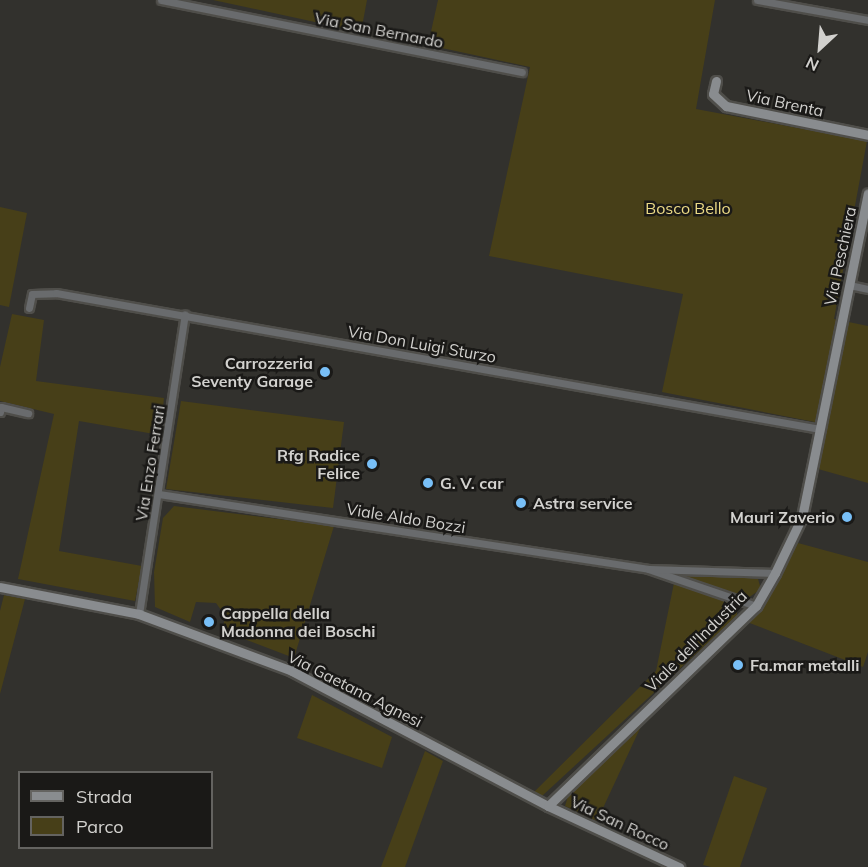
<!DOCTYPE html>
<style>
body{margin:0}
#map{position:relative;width:868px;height:867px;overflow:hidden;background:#32312d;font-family:Mulish,sans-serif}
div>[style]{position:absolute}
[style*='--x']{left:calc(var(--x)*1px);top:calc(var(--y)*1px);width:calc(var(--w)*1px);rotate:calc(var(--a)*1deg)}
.green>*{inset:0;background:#473f18}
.roads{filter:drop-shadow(2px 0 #4f4e4a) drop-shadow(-2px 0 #4f4e4a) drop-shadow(0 2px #4f4e4a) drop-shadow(0 -2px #4f4e4a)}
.street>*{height:7px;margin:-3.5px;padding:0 3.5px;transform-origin:3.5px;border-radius:3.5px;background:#696b6d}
.secondary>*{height:9px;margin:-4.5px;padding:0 4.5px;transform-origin:4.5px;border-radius:4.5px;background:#898c8f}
.dots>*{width:16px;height:16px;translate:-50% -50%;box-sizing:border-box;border:3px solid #1a1917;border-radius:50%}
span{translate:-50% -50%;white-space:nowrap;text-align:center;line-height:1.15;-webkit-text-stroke:5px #1a1917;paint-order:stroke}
.street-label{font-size:16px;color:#d2d1ce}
.park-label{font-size:16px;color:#eddb86}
.poi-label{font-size:16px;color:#d2d1ce;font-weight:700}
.right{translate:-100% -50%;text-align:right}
.left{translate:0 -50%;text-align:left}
.legend{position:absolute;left:18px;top:771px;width:195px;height:78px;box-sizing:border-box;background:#1a1917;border:2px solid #646360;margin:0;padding:8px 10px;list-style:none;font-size:18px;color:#d2d1ce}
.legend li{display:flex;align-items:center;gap:12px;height:30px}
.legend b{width:30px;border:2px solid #646360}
.north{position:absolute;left:790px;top:18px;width:60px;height:60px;-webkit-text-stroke:4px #1a1917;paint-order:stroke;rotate:206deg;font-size:16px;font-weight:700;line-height:24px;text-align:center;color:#d2d1ce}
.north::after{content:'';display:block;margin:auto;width:21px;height:27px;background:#d2d1ce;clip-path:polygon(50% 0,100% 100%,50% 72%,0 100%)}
</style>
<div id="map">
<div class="green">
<div style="clip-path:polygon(213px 0,367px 0,361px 32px)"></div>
<div style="clip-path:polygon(438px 0,715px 0,696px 109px,867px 141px,834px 319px,868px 326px,868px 483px,818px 469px,825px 424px,662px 392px,683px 294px,489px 256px,530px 67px,428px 45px)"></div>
<div style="clip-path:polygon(0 207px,27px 213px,9px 307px,0 305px)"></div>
<div style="clip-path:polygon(12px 314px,44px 320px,36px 381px,164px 398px,160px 435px,79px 421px,59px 551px,142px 566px,135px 601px,18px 579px,54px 414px,0 401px,0 367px)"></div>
<div style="clip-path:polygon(181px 401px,344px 422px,333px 508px,166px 489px)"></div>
<div style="clip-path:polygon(174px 506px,334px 526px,294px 658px,221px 630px,226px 617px,216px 603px,196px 602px,190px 622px,155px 607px,154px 572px,163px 518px)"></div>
<div style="clip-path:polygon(798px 543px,868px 562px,868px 652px,863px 667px,747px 622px,765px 602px)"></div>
<div style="clip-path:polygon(682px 570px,758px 579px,761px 589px,748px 598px,681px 579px,677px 572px)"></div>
<div style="clip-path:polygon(674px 583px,731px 602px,737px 606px,737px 616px,542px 796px,534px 792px,656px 671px)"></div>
<div style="clip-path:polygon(4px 595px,25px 599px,0 694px,0 611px)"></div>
<div style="clip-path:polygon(312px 695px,392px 737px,382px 768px,297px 738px)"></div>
<div style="clip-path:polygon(643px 722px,597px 821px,565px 806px,569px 793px)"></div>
<div style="clip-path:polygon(425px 751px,443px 761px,405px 867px,381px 867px)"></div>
<div style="clip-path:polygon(734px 776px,767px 788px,740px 867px,711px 867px,703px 865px)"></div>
</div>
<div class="roads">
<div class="street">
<div style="--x:161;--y:0;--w:368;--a:11.3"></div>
<div style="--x:757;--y:0;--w:113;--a:10.2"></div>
<div style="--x:849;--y:285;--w:19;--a:12"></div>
<div style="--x:29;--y:308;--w:14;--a:-78"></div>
<div style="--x:32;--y:294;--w:24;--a:-2"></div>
<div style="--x:56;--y:293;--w:776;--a:10.09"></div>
<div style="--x:0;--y:412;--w:5;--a:-79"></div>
<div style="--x:1;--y:407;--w:28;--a:13"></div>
<div style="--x:159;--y:494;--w:495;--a:8.7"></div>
<div style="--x:648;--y:569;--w:114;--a:18.9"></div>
<div style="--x:649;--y:569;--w:126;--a:1.8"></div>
<div style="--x:139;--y:614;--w:303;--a:-81.3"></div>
</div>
<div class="secondary">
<div style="--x:716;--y:81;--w:13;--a:103"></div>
<div style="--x:713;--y:94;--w:18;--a:43"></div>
<div style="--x:726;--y:106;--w:145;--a:11.5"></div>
<div style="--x:0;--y:587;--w:142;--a:11"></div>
<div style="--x:139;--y:614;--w:163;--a:20.4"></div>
<div style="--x:292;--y:671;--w:289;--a:27.8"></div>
<div style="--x:548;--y:806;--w:145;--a:25"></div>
<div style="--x:548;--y:806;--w:289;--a:-43.9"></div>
<div style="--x:756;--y:606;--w:38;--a:-60"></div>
<div style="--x:775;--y:573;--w:62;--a:-64.3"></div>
<div style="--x:802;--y:517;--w:330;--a:-78.5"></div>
</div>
</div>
<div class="dots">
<div style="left:325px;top:372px;background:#78bff7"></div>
<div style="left:372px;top:464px;background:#78bff7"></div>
<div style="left:428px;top:483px;background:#78bff7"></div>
<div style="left:521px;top:503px;background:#78bff7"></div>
<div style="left:847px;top:517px;background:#78bff7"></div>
<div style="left:209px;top:622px;background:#78bff7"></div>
<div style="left:738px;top:665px;background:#78bff7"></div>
</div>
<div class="street-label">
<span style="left:379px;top:30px;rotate:11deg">Via San Bernardo</span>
<span style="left:785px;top:103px;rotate:12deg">Via Brenta</span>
<span style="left:840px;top:256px;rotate:-78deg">Via Peschiera</span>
<span style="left:422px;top:344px;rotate:10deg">Via Don Luigi Sturzo</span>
<span style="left:150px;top:463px;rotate:-81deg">Via Enzo Ferrari</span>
<span style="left:406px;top:518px;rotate:9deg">Viale Aldo Bozzi</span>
<span style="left:696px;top:641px;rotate:-45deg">Viale dell'Industria</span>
<span style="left:355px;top:689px;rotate:27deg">Via Gaetana Agnesi</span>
<span style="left:620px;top:823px;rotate:25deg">Via San Rocco</span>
</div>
<div class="park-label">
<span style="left:688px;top:208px">Bosco Bello</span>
</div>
<div class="poi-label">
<span class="right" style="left:313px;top:372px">Carrozzeria<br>Seventy Garage</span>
<span class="right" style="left:360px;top:464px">Rfg Radice<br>Felice</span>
<span class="left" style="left:440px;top:483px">G. V. car</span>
<span class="left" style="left:533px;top:503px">Astra service</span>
<span class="right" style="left:835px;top:517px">Mauri Zaverio</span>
<span class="left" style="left:221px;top:622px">Cappella della<br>Madonna dei Boschi</span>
<span class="left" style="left:750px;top:665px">Fa.mar metalli</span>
</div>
<ul class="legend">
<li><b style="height:8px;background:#898c8f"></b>Strada</li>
<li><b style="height:16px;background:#473f18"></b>Parco</li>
</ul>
<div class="north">N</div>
</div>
